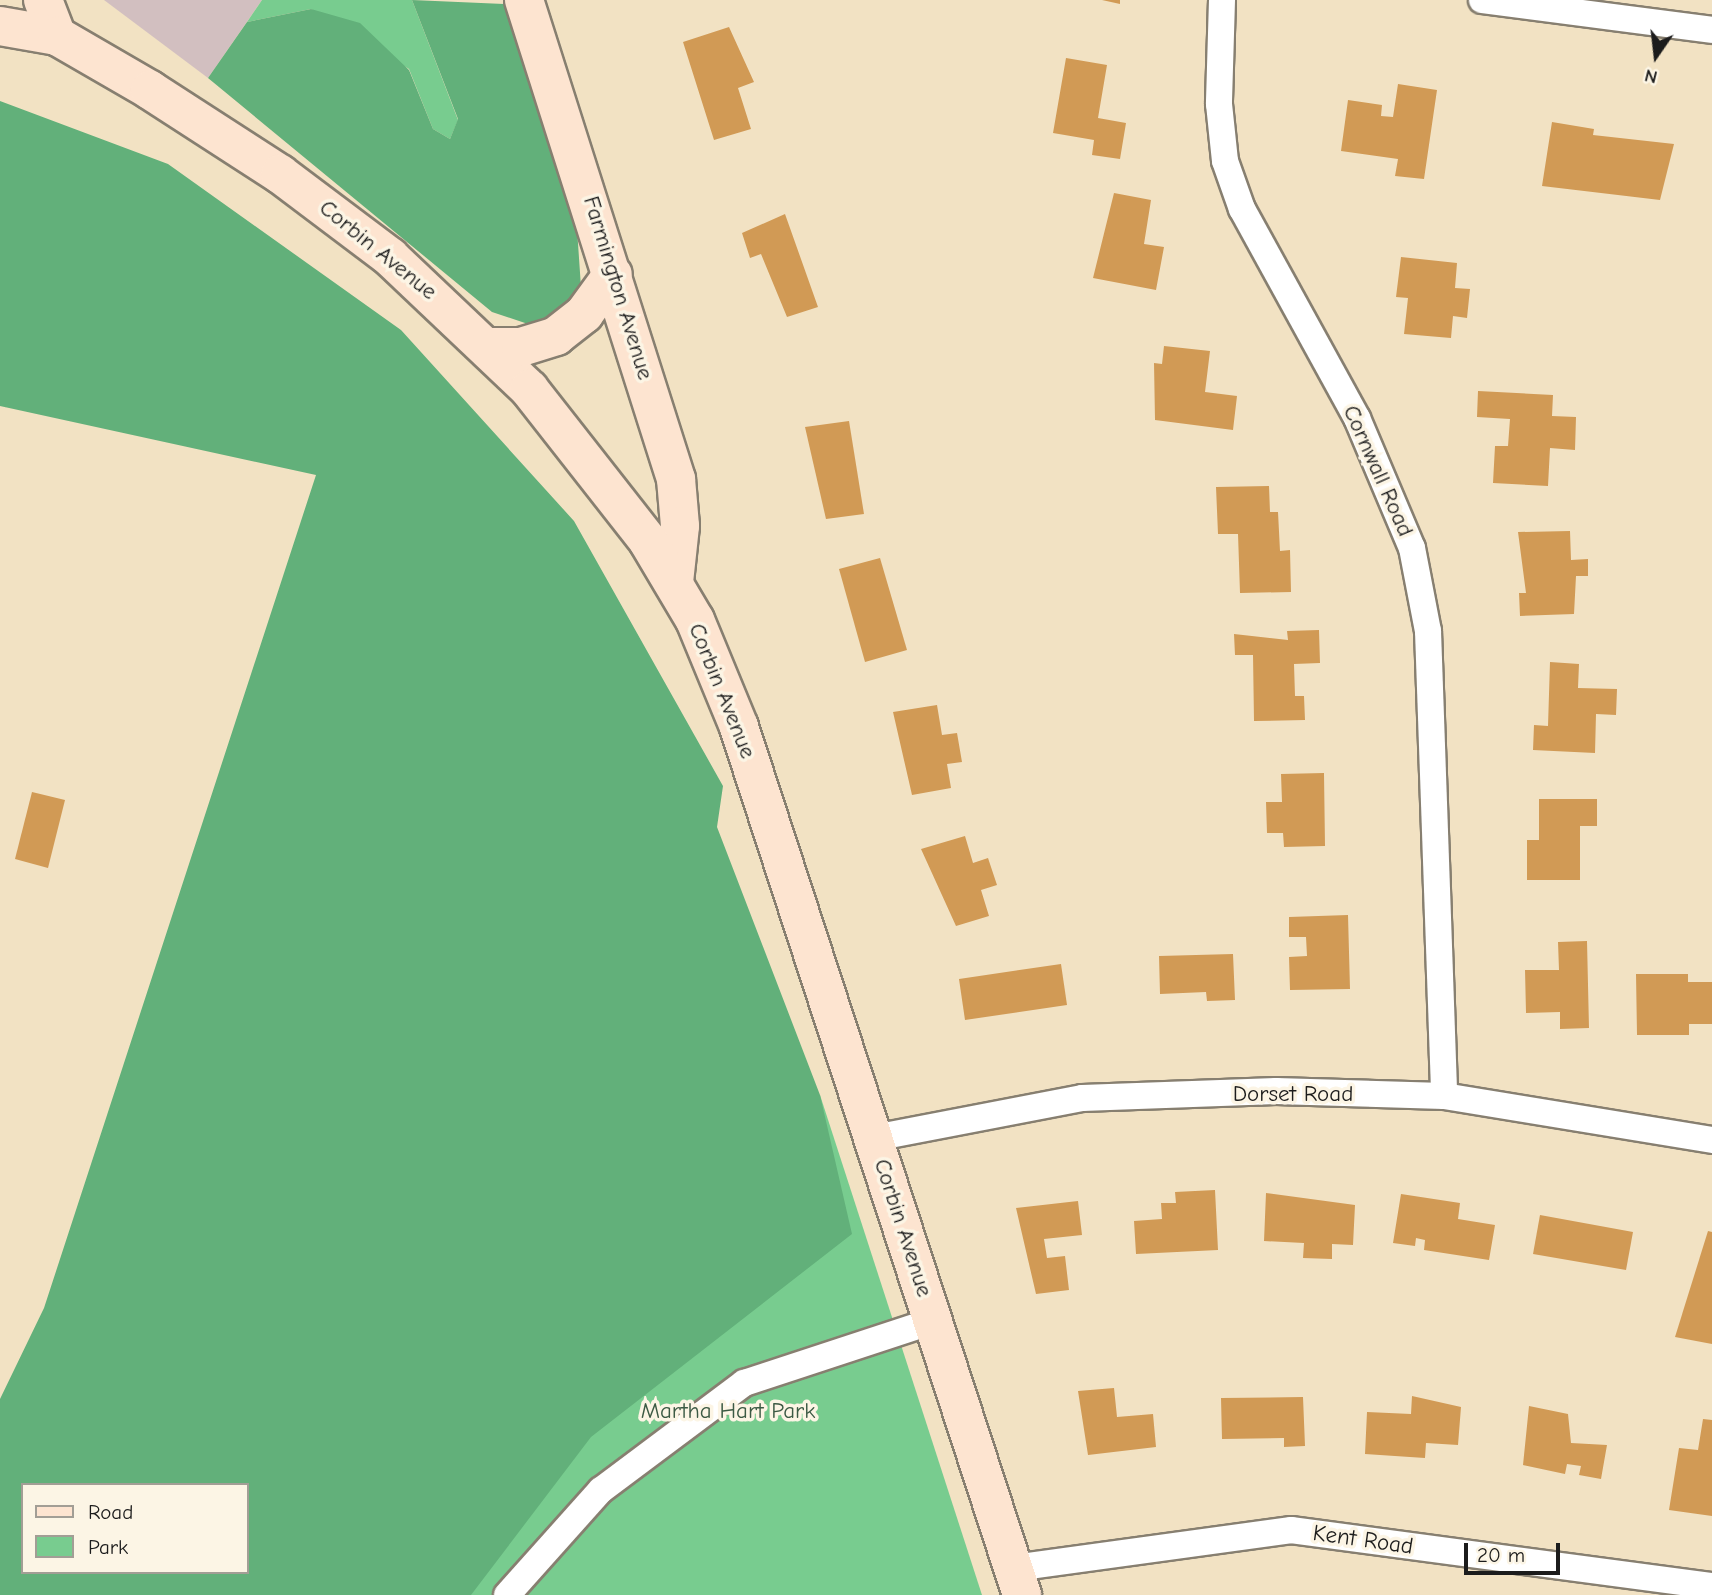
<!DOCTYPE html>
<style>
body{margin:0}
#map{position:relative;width:1712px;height:1595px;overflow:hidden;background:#f2e2c3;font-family:"Comic Neue",sans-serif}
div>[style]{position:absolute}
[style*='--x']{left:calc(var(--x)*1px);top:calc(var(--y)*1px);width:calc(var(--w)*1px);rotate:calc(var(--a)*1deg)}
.industrial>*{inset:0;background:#d2bfc0}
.green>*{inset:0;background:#78cc8f}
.forest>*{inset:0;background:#62b07a}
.building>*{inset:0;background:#d19a55}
.roads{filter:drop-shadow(2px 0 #877f70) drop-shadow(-2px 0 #877f70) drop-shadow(0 2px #877f70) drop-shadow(0 -2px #877f70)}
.street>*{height:26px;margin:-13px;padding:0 13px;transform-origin:13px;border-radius:13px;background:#fff}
.secondary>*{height:38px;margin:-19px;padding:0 19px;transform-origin:19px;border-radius:19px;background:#fde4d0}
span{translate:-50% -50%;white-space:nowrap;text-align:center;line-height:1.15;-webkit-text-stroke:7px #fcf5e5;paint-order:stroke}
.street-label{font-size:23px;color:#1c1c1c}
.park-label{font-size:23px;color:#3c5a44}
.legend{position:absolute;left:21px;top:1483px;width:228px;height:91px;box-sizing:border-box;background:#fcf5e5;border:2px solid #a29e95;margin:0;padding:9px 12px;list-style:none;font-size:21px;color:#1c1c1c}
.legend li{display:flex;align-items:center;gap:14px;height:35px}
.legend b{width:35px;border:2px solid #a29e95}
.north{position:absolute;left:1621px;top:21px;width:70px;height:70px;-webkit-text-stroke:5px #fcf5e5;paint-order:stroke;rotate:194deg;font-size:19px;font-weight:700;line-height:28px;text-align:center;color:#1c1c1c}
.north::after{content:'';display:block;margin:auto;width:24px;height:32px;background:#1c1c1c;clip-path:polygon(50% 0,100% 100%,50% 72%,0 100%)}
.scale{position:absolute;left:1464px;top:1543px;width:96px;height:32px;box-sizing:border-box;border:4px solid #1c1c1c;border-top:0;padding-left:9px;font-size:21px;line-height:24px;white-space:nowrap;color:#1c1c1c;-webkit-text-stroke:5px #fcf5e5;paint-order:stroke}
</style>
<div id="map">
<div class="industrial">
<div style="clip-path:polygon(104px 0,262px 0,208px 78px)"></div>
</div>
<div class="green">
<div style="clip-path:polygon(262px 0,412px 0,458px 120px,450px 139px,433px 129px,409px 69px,311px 9px,247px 22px)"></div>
<div style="clip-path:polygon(820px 1095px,982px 1595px,306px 1595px,403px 1437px)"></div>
</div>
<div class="forest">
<div style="clip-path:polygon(412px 0,504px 4px,577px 229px,581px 287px,548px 320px,528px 324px,492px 312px,208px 78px,247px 22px,311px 9px,360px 23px,409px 70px,433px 129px,450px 139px,458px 119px)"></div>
<div style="clip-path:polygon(evenodd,0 101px,168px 164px,401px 330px,574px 521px,723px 786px,717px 827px,820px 1095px,852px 1234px,591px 1437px,471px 1595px,0 1595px,0 1399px,44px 1308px,316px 475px,0 406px,0 101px,23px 1485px,247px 1485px,247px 1572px,23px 1572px,23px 1485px)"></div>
</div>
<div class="building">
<div style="clip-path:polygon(1102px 0,1120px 0,1120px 4px)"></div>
<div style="clip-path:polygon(729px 27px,754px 82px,738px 88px,751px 129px,714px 140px,683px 42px)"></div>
<div style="clip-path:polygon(1066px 58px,1107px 65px,1098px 118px,1126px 123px,1120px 159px,1092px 155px,1094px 140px,1053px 133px)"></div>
<div style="clip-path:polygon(1398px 84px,1437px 90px,1424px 179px,1395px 176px,1398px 159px,1341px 151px,1348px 100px,1382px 105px,1381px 116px,1393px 117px)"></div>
<div style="clip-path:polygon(1552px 122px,1594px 129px,1593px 135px,1674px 144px,1660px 200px,1542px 186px)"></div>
<div style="clip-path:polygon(1114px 193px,1151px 200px,1144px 244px,1164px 247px,1156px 290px,1093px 278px)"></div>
<div style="clip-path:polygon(785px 214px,818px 307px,787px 317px,761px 254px,750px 258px,742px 233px)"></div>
<div style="clip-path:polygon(1401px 257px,1457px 263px,1455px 288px,1470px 289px,1467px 318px,1453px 316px,1451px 338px,1404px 334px,1408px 298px,1396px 297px)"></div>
<div style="clip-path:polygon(1164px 346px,1210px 351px,1205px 392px,1237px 396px,1233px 430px,1155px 420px,1154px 363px,1162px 364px)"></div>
<div style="clip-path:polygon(1478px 391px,1553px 395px,1552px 416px,1576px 417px,1575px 450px,1550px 448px,1548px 486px,1493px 483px,1495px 446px,1508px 446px,1510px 419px,1477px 417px)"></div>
<div style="clip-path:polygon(849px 421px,864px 514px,826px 519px,805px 427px)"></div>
<div style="clip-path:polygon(1269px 486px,1270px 512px,1278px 512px,1280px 551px,1290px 550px,1291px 592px,1240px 593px,1238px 534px,1218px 534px,1216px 487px)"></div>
<div style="clip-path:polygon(1570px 531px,1571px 560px,1588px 559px,1588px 576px,1576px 576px,1574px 614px,1520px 616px,1519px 593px,1526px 593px,1518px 532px)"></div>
<div style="clip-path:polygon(880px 558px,907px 650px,865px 662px,839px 569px)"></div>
<div style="clip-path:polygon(1319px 630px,1320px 663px,1294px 664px,1295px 696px,1304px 696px,1305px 720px,1254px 721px,1253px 655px,1235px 655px,1234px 634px,1288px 640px,1287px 631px)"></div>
<div style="clip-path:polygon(1550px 662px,1579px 664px,1578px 688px,1617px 689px,1616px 715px,1596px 714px,1595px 753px,1533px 750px,1534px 725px,1548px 726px)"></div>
<div style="clip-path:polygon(937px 705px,942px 735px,957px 733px,962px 762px,947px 764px,951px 788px,912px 795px,893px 712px)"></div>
<div style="clip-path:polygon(1324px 773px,1325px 846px,1284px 847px,1283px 833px,1267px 833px,1266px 802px,1282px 802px,1281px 774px)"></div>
<div style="clip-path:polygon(32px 792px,65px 800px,48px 868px,15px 859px)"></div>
<div style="clip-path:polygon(1539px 799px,1597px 799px,1597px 826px,1580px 826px,1580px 880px,1527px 880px,1527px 840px,1539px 840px)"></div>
<div style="clip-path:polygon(965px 836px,973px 863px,988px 858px,997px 885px,981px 890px,989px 916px,956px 926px,921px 849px)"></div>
<div style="clip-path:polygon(1348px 915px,1350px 989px,1290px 990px,1289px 957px,1307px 956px,1306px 937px,1289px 937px,1289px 917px)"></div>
<div style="clip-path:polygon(1587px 941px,1589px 1028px,1560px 1029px,1560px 1012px,1526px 1013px,1525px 970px,1559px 970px,1558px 942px)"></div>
<div style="clip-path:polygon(1233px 954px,1235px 1000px,1207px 1001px,1206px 992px,1160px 994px,1159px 956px)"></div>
<div style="clip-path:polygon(1061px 964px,1067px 1005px,965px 1020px,959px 979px)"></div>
<div style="clip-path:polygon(1636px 974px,1688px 974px,1688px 982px,1712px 982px,1712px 1024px,1689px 1024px,1689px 1035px,1637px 1035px)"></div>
<div style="clip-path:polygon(1215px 1190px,1218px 1250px,1136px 1254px,1134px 1221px,1162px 1219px,1161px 1203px,1176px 1203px,1175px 1192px)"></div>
<div style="clip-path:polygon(1266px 1193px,1355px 1205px,1353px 1245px,1332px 1244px,1332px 1259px,1303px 1258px,1304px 1243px,1264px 1241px)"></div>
<div style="clip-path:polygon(1401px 1194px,1460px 1203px,1458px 1219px,1495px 1225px,1489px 1260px,1424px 1250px,1425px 1240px,1416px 1238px,1415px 1246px,1393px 1243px)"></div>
<div style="clip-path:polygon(1078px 1201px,1082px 1235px,1044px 1239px,1047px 1258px,1065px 1256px,1069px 1290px,1036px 1294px,1016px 1208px)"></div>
<div style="clip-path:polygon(1540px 1215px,1633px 1232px,1626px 1270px,1533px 1254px)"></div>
<div style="clip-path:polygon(1708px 1231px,1712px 1232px,1712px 1344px,1675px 1337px)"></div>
<div style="clip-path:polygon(1114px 1388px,1117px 1417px,1153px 1414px,1156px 1447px,1088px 1455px,1078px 1391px)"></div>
<div style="clip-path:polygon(1412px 1396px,1461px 1407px,1458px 1445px,1426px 1443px,1425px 1458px,1365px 1454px,1367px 1412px,1411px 1414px)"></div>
<div style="clip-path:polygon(1303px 1397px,1305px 1446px,1284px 1447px,1284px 1438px,1222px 1439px,1221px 1398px)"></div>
<div style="clip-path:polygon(1529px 1406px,1568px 1414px,1571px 1443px,1607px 1445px,1601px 1479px,1579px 1475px,1581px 1466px,1567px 1464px,1565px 1474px,1523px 1465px)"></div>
<div style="clip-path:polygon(1703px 1419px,1712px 1420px,1712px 1516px,1669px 1510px,1679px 1448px,1698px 1450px)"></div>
</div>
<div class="roads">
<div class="street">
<div style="--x:1222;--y:0;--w:104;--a:91.7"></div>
<div style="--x:1219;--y:104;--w:57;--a:84"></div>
<div style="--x:1225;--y:161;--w:51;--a:70.5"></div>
<div style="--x:1242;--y:209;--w:239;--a:61.2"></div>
<div style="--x:1357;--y:418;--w:141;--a:67.1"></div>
<div style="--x:1412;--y:548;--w:85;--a:79.1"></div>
<div style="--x:1428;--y:631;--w:465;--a:88"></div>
<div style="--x:1482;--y:0;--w:232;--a:7.4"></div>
<div style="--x:874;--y:1138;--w:212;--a:-10.9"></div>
<div style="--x:1082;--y:1098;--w:194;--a:-2.1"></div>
<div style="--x:1276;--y:1091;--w:168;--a:1.7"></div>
<div style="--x:1444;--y:1096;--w:272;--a:9.3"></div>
<div style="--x:1014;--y:1568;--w:280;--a:-7.8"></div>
<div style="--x:1291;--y:1530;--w:425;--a:7.6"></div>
<div style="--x:507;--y:1595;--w:141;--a:-48.2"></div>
<div style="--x:601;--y:1490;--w:179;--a:-36.8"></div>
<div style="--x:744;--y:1383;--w:199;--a:-18.2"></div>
</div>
<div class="secondary">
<div style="--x:43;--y:0;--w:39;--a:69"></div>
<div style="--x:524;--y:0;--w:503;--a:72.39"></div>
<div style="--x:676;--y:479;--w:47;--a:85.1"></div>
<div style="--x:680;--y:526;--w:56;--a:96.1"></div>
<div style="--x:0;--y:26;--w:58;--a:10"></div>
<div style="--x:57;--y:36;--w:108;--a:30.1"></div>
<div style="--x:150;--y:90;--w:155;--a:32.9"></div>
<div style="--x:280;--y:174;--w:138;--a:37"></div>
<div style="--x:390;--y:257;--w:192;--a:43.5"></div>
<div style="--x:529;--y:389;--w:193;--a:51.9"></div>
<div style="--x:648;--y:541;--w:92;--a:59.3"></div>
<div style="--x:695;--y:620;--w:116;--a:67.6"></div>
<div style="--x:739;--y:727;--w:913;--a:71.94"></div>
<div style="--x:489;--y:347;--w:32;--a:0"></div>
<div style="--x:521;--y:347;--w:37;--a:-17"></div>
<div style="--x:556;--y:336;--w:36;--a:-38"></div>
<div style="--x:584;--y:314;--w:49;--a:-54.1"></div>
</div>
</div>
<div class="street-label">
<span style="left:378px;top:250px;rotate:39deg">Corbin Avenue</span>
<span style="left:618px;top:288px;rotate:73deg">Farmington Avenue</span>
<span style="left:1378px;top:471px;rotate:66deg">Cornwall Road</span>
<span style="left:722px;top:691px;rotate:68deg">Corbin Avenue</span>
<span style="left:1293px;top:1094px">Dorset Road</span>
<span style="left:903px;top:1228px;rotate:72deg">Corbin Avenue</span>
<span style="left:1363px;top:1540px;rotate:8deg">Kent Road</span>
</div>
<div class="park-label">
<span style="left:728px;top:1411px">Martha Hart Park</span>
</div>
<ul class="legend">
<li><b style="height:9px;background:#fde4d0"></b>Road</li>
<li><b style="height:19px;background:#78cc8f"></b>Park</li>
</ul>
<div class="north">N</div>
<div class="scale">20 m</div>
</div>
